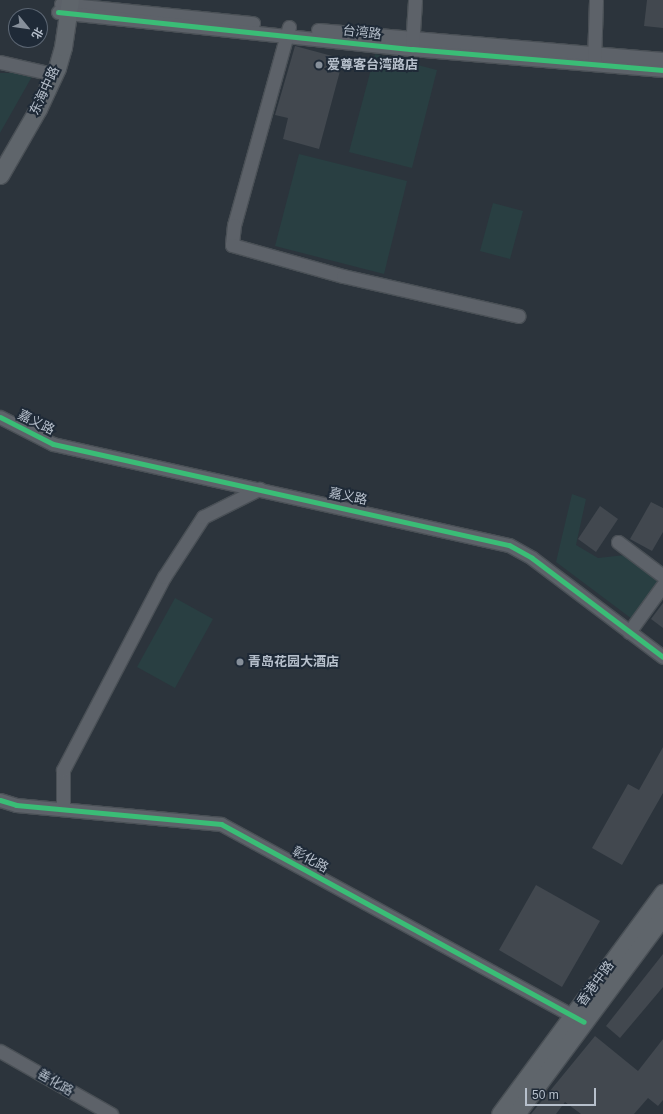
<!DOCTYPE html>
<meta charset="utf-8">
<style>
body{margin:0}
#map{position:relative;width:663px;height:1114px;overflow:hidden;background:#2c343c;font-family:Arial,"Noto Sans SC",sans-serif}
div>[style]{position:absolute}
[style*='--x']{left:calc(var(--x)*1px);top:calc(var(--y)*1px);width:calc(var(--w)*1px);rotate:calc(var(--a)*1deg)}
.green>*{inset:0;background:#293f42}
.building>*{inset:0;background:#42484f}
.roads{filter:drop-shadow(1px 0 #4a5056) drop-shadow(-1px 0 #4a5056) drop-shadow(0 1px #4a5056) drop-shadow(0 -1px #4a5056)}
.minor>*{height:13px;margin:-6.5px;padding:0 6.5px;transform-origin:6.5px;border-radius:6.5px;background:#5d6269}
.major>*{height:17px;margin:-8.5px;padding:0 8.5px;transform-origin:8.5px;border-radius:8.5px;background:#5f656b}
.cycleway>*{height:5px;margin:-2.5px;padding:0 2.5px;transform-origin:2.5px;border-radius:2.5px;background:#3abd76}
.dots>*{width:11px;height:11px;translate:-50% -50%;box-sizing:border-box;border:2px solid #1f2a37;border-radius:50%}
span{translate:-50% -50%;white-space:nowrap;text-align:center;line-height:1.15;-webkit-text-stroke:4px #1f2a37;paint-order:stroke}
.street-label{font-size:13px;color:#b7c0cc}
.poi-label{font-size:13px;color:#b7c0cc;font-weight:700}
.left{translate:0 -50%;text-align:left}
.north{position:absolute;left:8px;top:8px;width:40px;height:40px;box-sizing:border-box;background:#1f2a37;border:1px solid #5c6673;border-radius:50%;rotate:119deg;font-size:11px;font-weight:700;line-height:16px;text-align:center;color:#b7c0cc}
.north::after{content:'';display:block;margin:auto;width:14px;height:18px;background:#868f9a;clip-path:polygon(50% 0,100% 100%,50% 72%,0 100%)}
.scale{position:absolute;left:525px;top:1088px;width:71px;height:18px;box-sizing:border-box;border:2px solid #b7c0cc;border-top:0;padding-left:5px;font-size:12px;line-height:14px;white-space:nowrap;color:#b7c0cc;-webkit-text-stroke:3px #1f2a37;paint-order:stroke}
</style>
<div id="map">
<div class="green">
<div style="clip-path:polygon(375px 54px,437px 70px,412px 168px,349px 152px)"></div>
<div style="clip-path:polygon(0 73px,34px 73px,0 133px)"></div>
<div style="clip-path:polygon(299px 154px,407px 181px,384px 274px,275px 246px)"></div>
<div style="clip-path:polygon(493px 203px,523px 211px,510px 259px,480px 251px)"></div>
<div style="clip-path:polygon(572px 494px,586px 499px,576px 545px,598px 558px,625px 555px,660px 580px,632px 619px,556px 562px)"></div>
<div style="clip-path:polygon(175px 598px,213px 619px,175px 688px,137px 667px)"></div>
</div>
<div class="building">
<div style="clip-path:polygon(647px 0,663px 0,663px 28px,644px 26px)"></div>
<div style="clip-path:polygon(295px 46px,336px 57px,340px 71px,319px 149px,283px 139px,288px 118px,275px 115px)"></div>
<div style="clip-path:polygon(651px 502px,663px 508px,663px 532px,652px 551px,630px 539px)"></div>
<div style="clip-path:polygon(600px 506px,618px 519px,596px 552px,578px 539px)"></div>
<div style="clip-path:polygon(663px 603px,663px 628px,651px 619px)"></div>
<div style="clip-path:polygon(663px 747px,663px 793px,622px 865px,592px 848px,628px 784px,639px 790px)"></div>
<div style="clip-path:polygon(536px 885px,600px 921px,562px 987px,499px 950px)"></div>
<div style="clip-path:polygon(663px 954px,663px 987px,620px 1038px,606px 1026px)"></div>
<div style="clip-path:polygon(595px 1036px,638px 1071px,663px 1039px,663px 1100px,658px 1106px,648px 1098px,634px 1114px,581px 1114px,565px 1102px,556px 1114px,531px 1114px)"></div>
</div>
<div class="roads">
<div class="minor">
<div style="--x:61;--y:4;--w:193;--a:5.7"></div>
<div style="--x:58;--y:12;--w:356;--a:6"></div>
<div style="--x:412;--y:49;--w:252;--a:4.8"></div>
<div style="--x:289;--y:27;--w:205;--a:105.5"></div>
<div style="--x:234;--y:225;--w:20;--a:96"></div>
<div style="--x:232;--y:245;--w:115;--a:15.6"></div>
<div style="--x:343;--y:276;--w:180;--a:12.8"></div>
<div style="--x:318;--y:30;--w:346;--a:4.8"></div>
<div style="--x:412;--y:47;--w:47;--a:-86.3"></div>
<div style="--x:594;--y:61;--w:61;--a:-88.1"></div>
<div style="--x:0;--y:62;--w:45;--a:12.8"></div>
<div style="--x:0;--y:417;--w:59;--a:27"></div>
<div style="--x:53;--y:444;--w:467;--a:12.5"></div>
<div style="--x:509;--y:545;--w:26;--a:29"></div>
<div style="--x:532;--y:558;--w:164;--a:37.1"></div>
<div style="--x:618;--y:542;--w:56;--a:37.1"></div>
<div style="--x:629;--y:632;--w:58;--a:-54.1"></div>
<div style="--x:0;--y:800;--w:17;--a:17"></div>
<div style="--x:16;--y:805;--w:206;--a:5.3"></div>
<div style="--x:221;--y:824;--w:409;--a:28.6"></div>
<div style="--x:63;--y:809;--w:39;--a:-90"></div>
<div style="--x:63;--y:770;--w:218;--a:-62.4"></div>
<div style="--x:164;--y:577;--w:72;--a:-57"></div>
<div style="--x:203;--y:517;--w:63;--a:-26.6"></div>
<div style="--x:0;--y:1051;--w:128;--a:29.6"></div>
</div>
<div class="major">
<div style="--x:0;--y:175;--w:76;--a:-60.1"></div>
<div style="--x:38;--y:109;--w:45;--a:-65.1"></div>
<div style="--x:57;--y:68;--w:22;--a:-74"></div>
<div style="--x:63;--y:47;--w:48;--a:-81.5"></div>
<div style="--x:500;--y:1114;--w:275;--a:-53.6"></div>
<div style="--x:516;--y:1114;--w:247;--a:-53.4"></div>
</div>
</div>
<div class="cycleway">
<div style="--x:58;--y:12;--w:356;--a:6"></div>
<div style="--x:412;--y:49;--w:252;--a:4.8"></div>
<div style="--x:0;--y:417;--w:59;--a:27"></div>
<div style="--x:53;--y:444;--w:467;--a:12.5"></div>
<div style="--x:509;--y:545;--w:26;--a:29"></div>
<div style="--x:532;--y:558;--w:164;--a:37.1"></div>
<div style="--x:0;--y:800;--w:17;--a:17"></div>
<div style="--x:16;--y:805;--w:206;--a:5.3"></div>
<div style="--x:221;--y:824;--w:413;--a:28.6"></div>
</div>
<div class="dots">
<div style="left:319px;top:65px;background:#868f9a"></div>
<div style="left:240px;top:662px;background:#868f9a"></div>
</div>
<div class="street-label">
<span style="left:362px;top:33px;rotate:6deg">台湾路</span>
<span style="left:45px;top:91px;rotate:-65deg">东海中路</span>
<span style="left:36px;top:423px;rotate:26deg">嘉义路</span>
<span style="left:348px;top:497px;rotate:12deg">嘉义路</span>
<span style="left:310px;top:860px;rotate:29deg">彰化路</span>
<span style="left:596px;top:984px;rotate:-54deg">香港中路</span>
<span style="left:55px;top:1083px;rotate:30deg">善化路</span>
</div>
<div class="poi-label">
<span class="left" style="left:327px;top:65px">爱尊客台湾路店</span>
<span class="left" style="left:248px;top:662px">青岛花园大酒店</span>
</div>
<div class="north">北</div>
<div class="scale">50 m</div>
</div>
